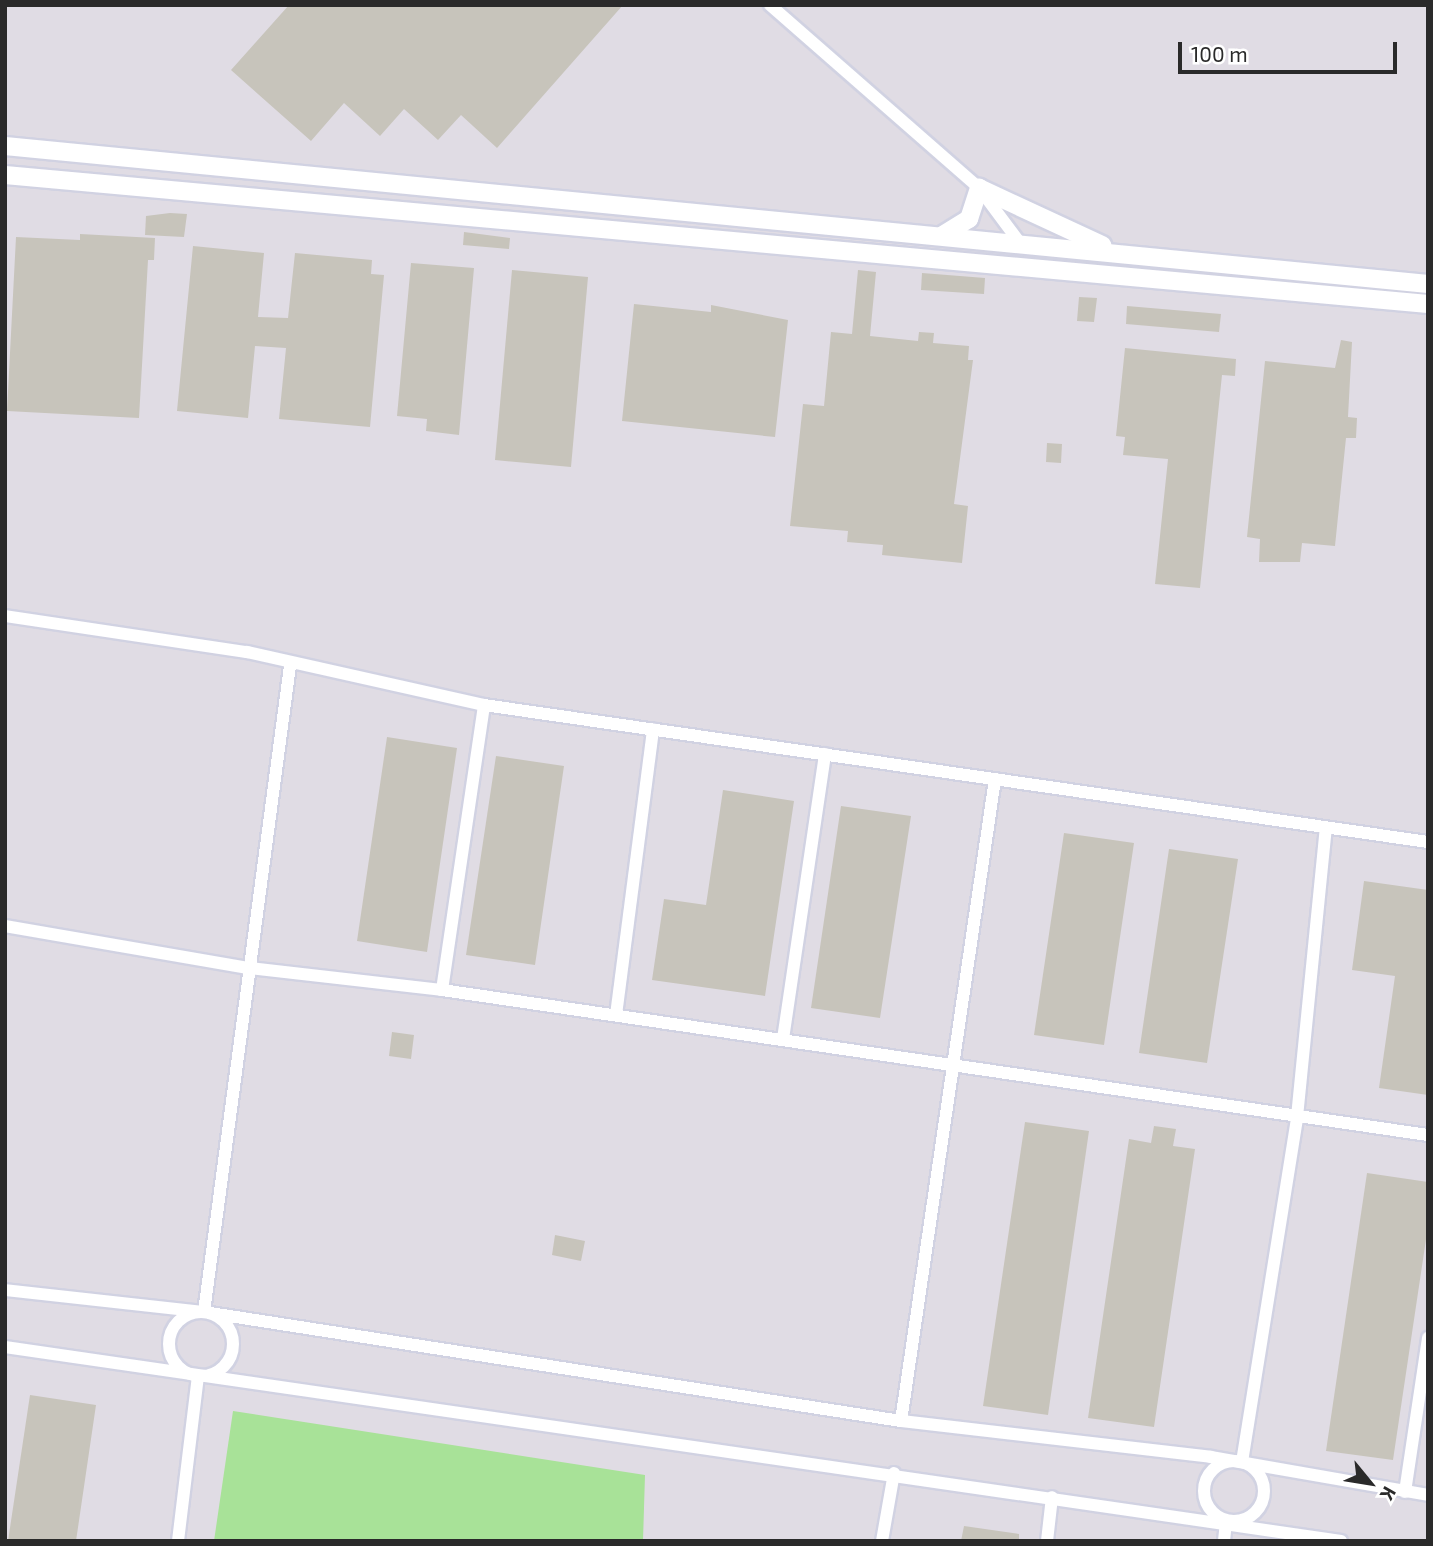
<!DOCTYPE html>
<style>
body{margin:0}
#map{position:relative;width:1433px;height:1546px;overflow:hidden;background:#ece7dc;font-family:"Exo 2",sans-serif}
div>[style]{position:absolute}
[style*='--x']{left:calc(var(--x)*1px);top:calc(var(--y)*1px);width:calc(var(--w)*1px);rotate:calc(var(--a)*1deg)}
.industrial>*{inset:0;background:#e0dce4}
.green>*{inset:0;background:#a8e298}
.building>*{inset:0;background:#c7c4bb}
.roads{filter:drop-shadow(2px 0 #d1d2e2) drop-shadow(-2px 0 #d1d2e2) drop-shadow(0 2px #d1d2e2) drop-shadow(0 -2px #d1d2e2)}
.street>*{height:12px;margin:-6px;padding:0 6px;transform-origin:6px;border-radius:6px;background:#fff}
.street>.ring{margin:-6px;padding:0;box-sizing:content-box;background:none;border:12px solid #fff;border-radius:50%}
.secondary>*{height:18px;margin:-9px;padding:0 9px;transform-origin:9px;border-radius:9px;background:#fff}
span{translate:-50% -50%;white-space:nowrap;text-align:center;line-height:1.15;-webkit-text-stroke:5px #fff;paint-order:stroke}
.frame{position:absolute;inset:0;border:7px solid #2a2a2a;pointer-events:none}
.north{position:absolute;left:1335px;top:1448px;width:70px;height:70px;-webkit-text-stroke:5px #fff;paint-order:stroke;rotate:120deg;font-size:19px;font-weight:700;line-height:28px;text-align:center;color:#2a2a2a}
.north::after{content:'';display:block;margin:auto;width:24px;height:32px;background:#2a2a2a;clip-path:polygon(50% 0,100% 100%,50% 72%,0 100%)}
.scale{position:absolute;left:1178px;top:42px;width:219px;height:32px;box-sizing:border-box;border:4px solid #2a2a2a;border-top:0;padding-left:9px;font-size:21px;line-height:24px;white-space:nowrap;color:#2a2a2a;-webkit-text-stroke:5px #fff;paint-order:stroke}
</style>
<div id="map">
<div class="industrial">
<div style="clip-path:polygon(5px 5px,1428px 5px,1428px 1541px,5px 1541px)"></div>
</div>
<div class="green">
<div style="clip-path:polygon(233px 1411px,645px 1475px,643px 1541px,214px 1541px)"></div>
</div>
<div class="building">
<div style="clip-path:polygon(289px 5px,623px 5px,497px 148px,461px 115px,438px 140px,404px 109px,380px 136px,344px 103px,311px 141px,231px 70px)"></div>
<div style="clip-path:polygon(170px 213px,187px 214px,184px 237px,145px 235px,146px 216px)"></div>
<div style="clip-path:polygon(464px 232px,510px 238px,509px 249px,463px 245px)"></div>
<div style="clip-path:polygon(80px 234px,155px 238px,154px 260px,148px 260px,139px 418px,7px 411px,16px 237px,80px 240px)"></div>
<div style="clip-path:polygon(193px 246px,264px 253px,258px 317px,288px 318px,295px 253px,372px 260px,371px 274px,384px 275px,370px 427px,279px 419px,286px 348px,255px 346px,248px 418px,177px 411px)"></div>
<div style="clip-path:polygon(411px 263px,474px 268px,459px 435px,426px 431px,427px 419px,397px 416px)"></div>
<div style="clip-path:polygon(512px 270px,588px 277px,571px 467px,495px 460px)"></div>
<div style="clip-path:polygon(858px 270px,876px 272px,870px 336px,918px 341px,919px 332px,934px 333px,933px 343px,969px 346px,968px 360px,973px 360px,954px 504px,968px 506px,962px 563px,882px 555px,883px 545px,847px 542px,848px 531px,790px 526px,803px 404px,824px 406px,831px 332px,852px 334px)"></div>
<div style="clip-path:polygon(922px 273px,985px 278px,984px 294px,921px 290px)"></div>
<div style="clip-path:polygon(1079px 297px,1097px 298px,1094px 322px,1077px 321px)"></div>
<div style="clip-path:polygon(634px 304px,711px 312px,711px 305px,788px 320px,775px 437px,622px 421px)"></div>
<div style="clip-path:polygon(1127px 306px,1221px 314px,1219px 332px,1126px 324px)"></div>
<div style="clip-path:polygon(1341px 340px,1352px 342px,1348px 417px,1357px 418px,1356px 438px,1346px 438px,1335px 546px,1302px 543px,1300px 562px,1259px 562px,1260px 539px,1247px 537px,1265px 361px,1335px 368px)"></div>
<div style="clip-path:polygon(1125px 348px,1236px 359px,1235px 376px,1222px 375px,1200px 588px,1155px 584px,1168px 459px,1123px 455px,1125px 437px,1116px 436px)"></div>
<div style="clip-path:polygon(1047px 443px,1062px 444px,1061px 463px,1046px 462px)"></div>
<div style="clip-path:polygon(387px 737px,457px 748px,427px 952px,357px 941px)"></div>
<div style="clip-path:polygon(496px 756px,564px 766px,535px 965px,466px 955px)"></div>
<div style="clip-path:polygon(723px 790px,794px 801px,765px 996px,652px 980px,664px 899px,706px 905px)"></div>
<div style="clip-path:polygon(841px 806px,911px 816px,880px 1018px,811px 1008px)"></div>
<div style="clip-path:polygon(1064px 833px,1134px 843px,1104px 1045px,1034px 1035px)"></div>
<div style="clip-path:polygon(1169px 849px,1238px 859px,1207px 1063px,1139px 1053px)"></div>
<div style="clip-path:polygon(1364px 881px,1428px 890px,1428px 1095px,1379px 1088px,1395px 976px,1352px 970px)"></div>
<div style="clip-path:polygon(392px 1032px,414px 1035px,411px 1059px,389px 1056px)"></div>
<div style="clip-path:polygon(1025px 1122px,1089px 1131px,1048px 1415px,983px 1406px)"></div>
<div style="clip-path:polygon(1154px 1126px,1176px 1129px,1173px 1146px,1195px 1149px,1154px 1427px,1088px 1418px,1129px 1139px,1151px 1143px)"></div>
<div style="clip-path:polygon(1367px 1173px,1428px 1182px,1428px 1226px,1393px 1460px,1326px 1451px)"></div>
<div style="clip-path:polygon(555px 1235px,585px 1241px,581px 1261px,552px 1255px)"></div>
<div style="clip-path:polygon(30px 1395px,96px 1405px,76px 1541px,8px 1541px)"></div>
<div style="clip-path:polygon(964px 1526px,1019px 1534px,1019px 1541px,961px 1541px)"></div>
</div>
<div class="roads">
<div class="street">
<div style="--x:770;--y:5;--w:278;--a:41.2"></div>
<div style="--x:979;--y:188;--w:69;--a:53.3"></div>
<div style="--x:5;--y:616;--w:245;--a:8.5"></div>
<div style="--x:247;--y:652;--w:243;--a:12.6"></div>
<div style="--x:484;--y:705;--w:954;--a:8.26"></div>
<div style="--x:5;--y:926;--w:248;--a:9.8"></div>
<div style="--x:249;--y:968;--w:194;--a:6.5"></div>
<div style="--x:442;--y:990;--w:997;--a:8.37"></div>
<div style="--x:442;--y:990;--w:288;--a:-81.6"></div>
<div style="--x:616;--y:1015;--w:288;--a:-82.6"></div>
<div style="--x:783;--y:1039;--w:288;--a:-81.6"></div>
<div style="--x:5;--y:1290;--w:200;--a:6.3"></div>
<div style="--x:204;--y:1312;--w:705;--a:8.89"></div>
<div style="--x:901;--y:1421;--w:312;--a:6.6"></div>
<div style="--x:1211;--y:1457;--w:220;--a:9.9"></div>
<div style="--x:204;--y:1312;--w:652;--a:-82.42"></div>
<div class="ring" style="left:169px;top:1312px;width:52px;height:52px"></div>
<div style="--x:5;--y:1347;--w:1350;--a:8.26"></div>
<div style="--x:901;--y:1421;--w:649;--a:-81.67"></div>
<div class="ring" style="left:1204px;top:1461px;width:48px;height:48px"></div>
<div style="--x:1242;--y:1462;--w:349;--a:-80.9"></div>
<div style="--x:1297;--y:1117;--w:289;--a:-84.3"></div>
<div style="--x:1405;--y:1492;--w:156;--a:-81.5"></div>
<div style="--x:178;--y:1541;--w:166;--a:-83.1"></div>
<div style="--x:882;--y:1541;--w:69;--a:-80"></div>
<div style="--x:1047;--y:1541;--w:44;--a:-83.5"></div>
<div style="--x:1224;--y:1541;--w:20;--a:-84"></div>
</div>
<div class="secondary">
<div style="--x:5;--y:146;--w:1430;--a:5.54"></div>
<div style="--x:5;--y:175;--w:1429;--a:5.18"></div>
<div style="--x:943;--y:235;--w:31;--a:-32"></div>
<div style="--x:969;--y:219;--w:33;--a:-72"></div>
<div style="--x:979;--y:188;--w:136;--a:24.9"></div>
</div>
</div>
<div class="frame"></div>
<div class="north">K</div>
<div class="scale">100 m</div>
</div>
